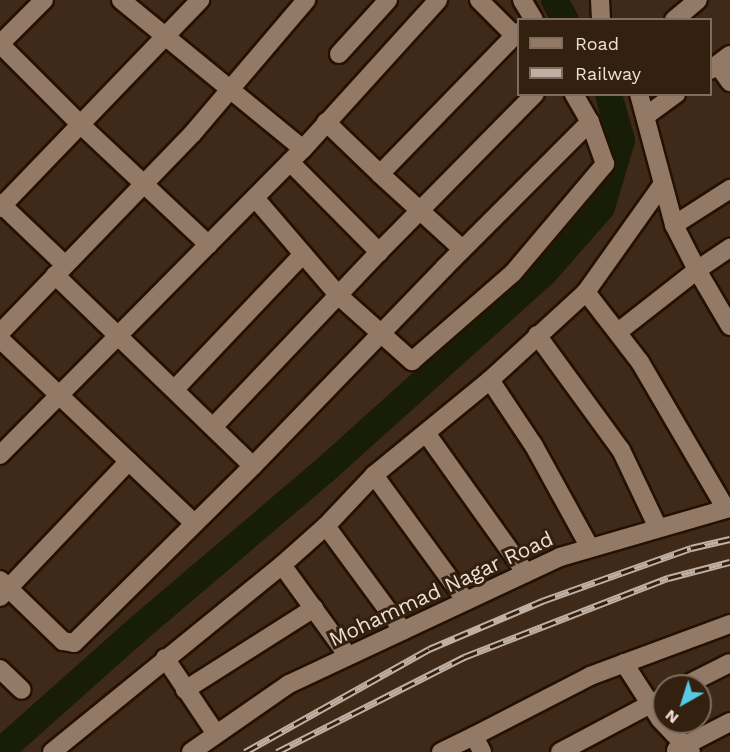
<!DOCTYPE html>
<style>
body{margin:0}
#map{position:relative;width:730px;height:752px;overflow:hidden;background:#3f2918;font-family:"Work Sans",sans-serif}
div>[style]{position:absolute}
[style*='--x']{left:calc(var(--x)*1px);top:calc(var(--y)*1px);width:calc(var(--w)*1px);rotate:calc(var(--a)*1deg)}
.river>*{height:27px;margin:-13.5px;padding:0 13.5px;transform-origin:13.5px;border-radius:13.5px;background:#171d06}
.roads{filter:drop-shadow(2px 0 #251102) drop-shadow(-2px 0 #251102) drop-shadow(0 2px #251102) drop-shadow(0 -2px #251102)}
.minor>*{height:18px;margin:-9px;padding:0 9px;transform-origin:9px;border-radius:9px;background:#937a66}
.rail>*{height:7px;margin-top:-3.5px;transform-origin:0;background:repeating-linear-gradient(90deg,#34200f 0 14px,#c0b0a4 0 28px);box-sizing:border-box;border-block:2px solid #c0b0a4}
span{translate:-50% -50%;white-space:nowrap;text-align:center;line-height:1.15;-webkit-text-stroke:6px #34200f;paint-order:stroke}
.street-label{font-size:21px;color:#eddfd4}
.legend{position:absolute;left:517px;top:18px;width:195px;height:78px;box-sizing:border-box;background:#34200f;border:2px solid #7e6c5e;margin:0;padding:8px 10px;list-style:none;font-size:18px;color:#eddfd4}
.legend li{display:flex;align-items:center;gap:12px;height:30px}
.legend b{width:30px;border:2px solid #7e6c5e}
.north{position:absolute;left:652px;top:674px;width:60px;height:60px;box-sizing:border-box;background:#34200f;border:2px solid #7e6c5e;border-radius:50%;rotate:219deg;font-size:16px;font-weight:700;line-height:24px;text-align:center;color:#eddfd4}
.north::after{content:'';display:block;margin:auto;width:21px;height:27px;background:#57c9e2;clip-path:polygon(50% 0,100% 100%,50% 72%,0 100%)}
</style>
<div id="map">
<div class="river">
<div style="--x:554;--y:0;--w:23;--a:61"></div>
<div style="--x:0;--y:751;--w:174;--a:-41.7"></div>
<div style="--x:130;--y:635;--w:255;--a:-40.4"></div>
<div style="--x:324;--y:470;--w:295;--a:-42"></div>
<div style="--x:543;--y:273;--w:88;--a:-48.7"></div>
<div style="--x:601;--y:207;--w:70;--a:-73.4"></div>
<div style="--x:621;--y:140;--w:48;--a:-105.8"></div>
</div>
<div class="roads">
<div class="minor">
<div style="--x:121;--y:0;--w:235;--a:39.3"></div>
<div style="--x:479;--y:0;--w:49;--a:45"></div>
<div style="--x:522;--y:0;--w:23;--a:59"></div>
<div style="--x:600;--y:0;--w:18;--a:87"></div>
<div style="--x:674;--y:20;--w:31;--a:-40"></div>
<div style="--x:0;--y:44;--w:115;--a:45"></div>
<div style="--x:81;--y:125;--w:175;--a:43.2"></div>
<div style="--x:0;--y:44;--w:62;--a:-45"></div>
<div style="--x:339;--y:54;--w:73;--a:-47.8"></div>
<div style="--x:718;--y:65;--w:21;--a:55"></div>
<div style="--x:710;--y:70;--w:25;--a:-37"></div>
<div style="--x:639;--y:94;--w:136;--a:75"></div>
<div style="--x:674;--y:225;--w:51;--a:62.9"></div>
<div style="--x:697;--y:270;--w:65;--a:59.5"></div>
<div style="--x:647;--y:115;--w:36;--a:-36"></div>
<div style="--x:326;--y:122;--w:75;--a:43.9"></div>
<div style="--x:380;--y:174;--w:198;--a:-45.8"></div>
<div style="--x:290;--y:162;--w:127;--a:45.3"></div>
<div style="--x:380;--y:174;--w:111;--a:42.4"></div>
<div style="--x:255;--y:198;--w:129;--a:49.4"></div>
<div style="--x:339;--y:296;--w:98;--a:41.7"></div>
<div style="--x:412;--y:361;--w:134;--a:-41.1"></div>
<div style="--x:513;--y:273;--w:143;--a:-49.8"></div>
<div style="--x:605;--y:164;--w:45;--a:-109.7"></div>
<div style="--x:590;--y:122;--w:32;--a:-120"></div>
<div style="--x:0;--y:203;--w:88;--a:43.6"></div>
<div style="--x:0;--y:208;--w:289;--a:-46.1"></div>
<div style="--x:674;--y:225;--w:67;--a:-32.7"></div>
<div style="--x:55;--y:275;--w:275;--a:44"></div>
<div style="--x:253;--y:466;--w:277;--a:-46"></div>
<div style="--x:445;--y:267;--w:205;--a:-45"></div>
<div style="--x:586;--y:292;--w:88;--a:52.4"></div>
<div style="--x:640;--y:362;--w:170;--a:59.7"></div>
<div style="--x:618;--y:332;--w:100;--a:-38.1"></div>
<div style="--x:697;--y:270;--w:40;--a:-34"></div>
<div style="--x:0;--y:333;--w:278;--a:-46"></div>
<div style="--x:193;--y:133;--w:175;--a:-49.6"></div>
<div style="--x:537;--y:335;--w:142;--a:53.9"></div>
<div style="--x:621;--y:450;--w:86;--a:64.6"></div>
<div style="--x:0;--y:339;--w:266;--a:43.5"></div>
<div style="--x:490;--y:380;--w:79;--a:56.3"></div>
<div style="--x:534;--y:446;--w:116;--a:61.2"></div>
<div style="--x:175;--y:389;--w:186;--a:-46.5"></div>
<div style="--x:214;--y:426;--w:240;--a:-46.5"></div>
<div style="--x:379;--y:252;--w:222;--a:-45.4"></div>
<div style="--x:426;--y:433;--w:172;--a:54.5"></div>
<div style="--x:0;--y:455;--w:431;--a:-45.3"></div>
<div style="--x:303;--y:149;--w:201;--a:-47.8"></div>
<div style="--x:374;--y:475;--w:156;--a:53.9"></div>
<div style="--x:326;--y:526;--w:130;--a:53.7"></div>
<div style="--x:282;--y:565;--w:112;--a:54"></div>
<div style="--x:0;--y:580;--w:88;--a:44.1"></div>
<div style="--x:63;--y:641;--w:11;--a:10"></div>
<div style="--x:74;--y:643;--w:252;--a:-44.7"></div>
<div style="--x:0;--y:597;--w:187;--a:-46.5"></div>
<div style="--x:165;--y:658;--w:92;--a:56.1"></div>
<div style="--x:624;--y:663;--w:67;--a:57.3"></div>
<div style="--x:660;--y:719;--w:45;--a:46.8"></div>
<div style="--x:0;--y:669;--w:30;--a:44"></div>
<div style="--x:684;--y:686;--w:51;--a:-26.6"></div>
<div style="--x:185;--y:690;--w:153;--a:-32.4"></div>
<div style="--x:474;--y:736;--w:131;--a:-27.3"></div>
<div style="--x:590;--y:676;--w:149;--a:-20.4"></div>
<div style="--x:676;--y:750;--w:61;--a:-27.4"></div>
<div style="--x:52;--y:752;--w:296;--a:-39.1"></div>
<div style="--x:282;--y:565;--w:59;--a:-41.6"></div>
<div style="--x:326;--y:526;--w:70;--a:-46.7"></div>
<div style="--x:374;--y:475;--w:150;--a:-39.3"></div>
<div style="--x:490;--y:380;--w:130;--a:-42.5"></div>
<div style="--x:586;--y:292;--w:131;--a:-54.6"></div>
<div style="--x:191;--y:752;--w:119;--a:-34.8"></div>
<div style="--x:289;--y:684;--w:299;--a:-25.1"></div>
<div style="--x:560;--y:557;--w:177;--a:-16.1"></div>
<div style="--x:441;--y:752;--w:37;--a:-26"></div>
<div style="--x:474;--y:736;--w:18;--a:63"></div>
<div style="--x:560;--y:752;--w:118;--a:-27.9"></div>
</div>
</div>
<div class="rail">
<div style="--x:245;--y:752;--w:211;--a:-29.2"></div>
<div style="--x:429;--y:649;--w:123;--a:-23"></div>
<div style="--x:542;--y:601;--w:158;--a:-19.6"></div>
<div style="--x:691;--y:548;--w:40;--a:-13"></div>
<div style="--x:277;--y:752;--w:210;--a:-26.9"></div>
<div style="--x:464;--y:657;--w:219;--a:-21.2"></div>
<div style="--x:668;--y:578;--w:64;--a:-14.5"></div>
</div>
<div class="street-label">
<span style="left:441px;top:589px;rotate:-25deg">Mohammad Nagar Road</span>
</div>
<ul class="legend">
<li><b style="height:8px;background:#937a66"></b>Road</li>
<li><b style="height:8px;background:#c0b0a4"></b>Railway</li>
</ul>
<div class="north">N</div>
</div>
